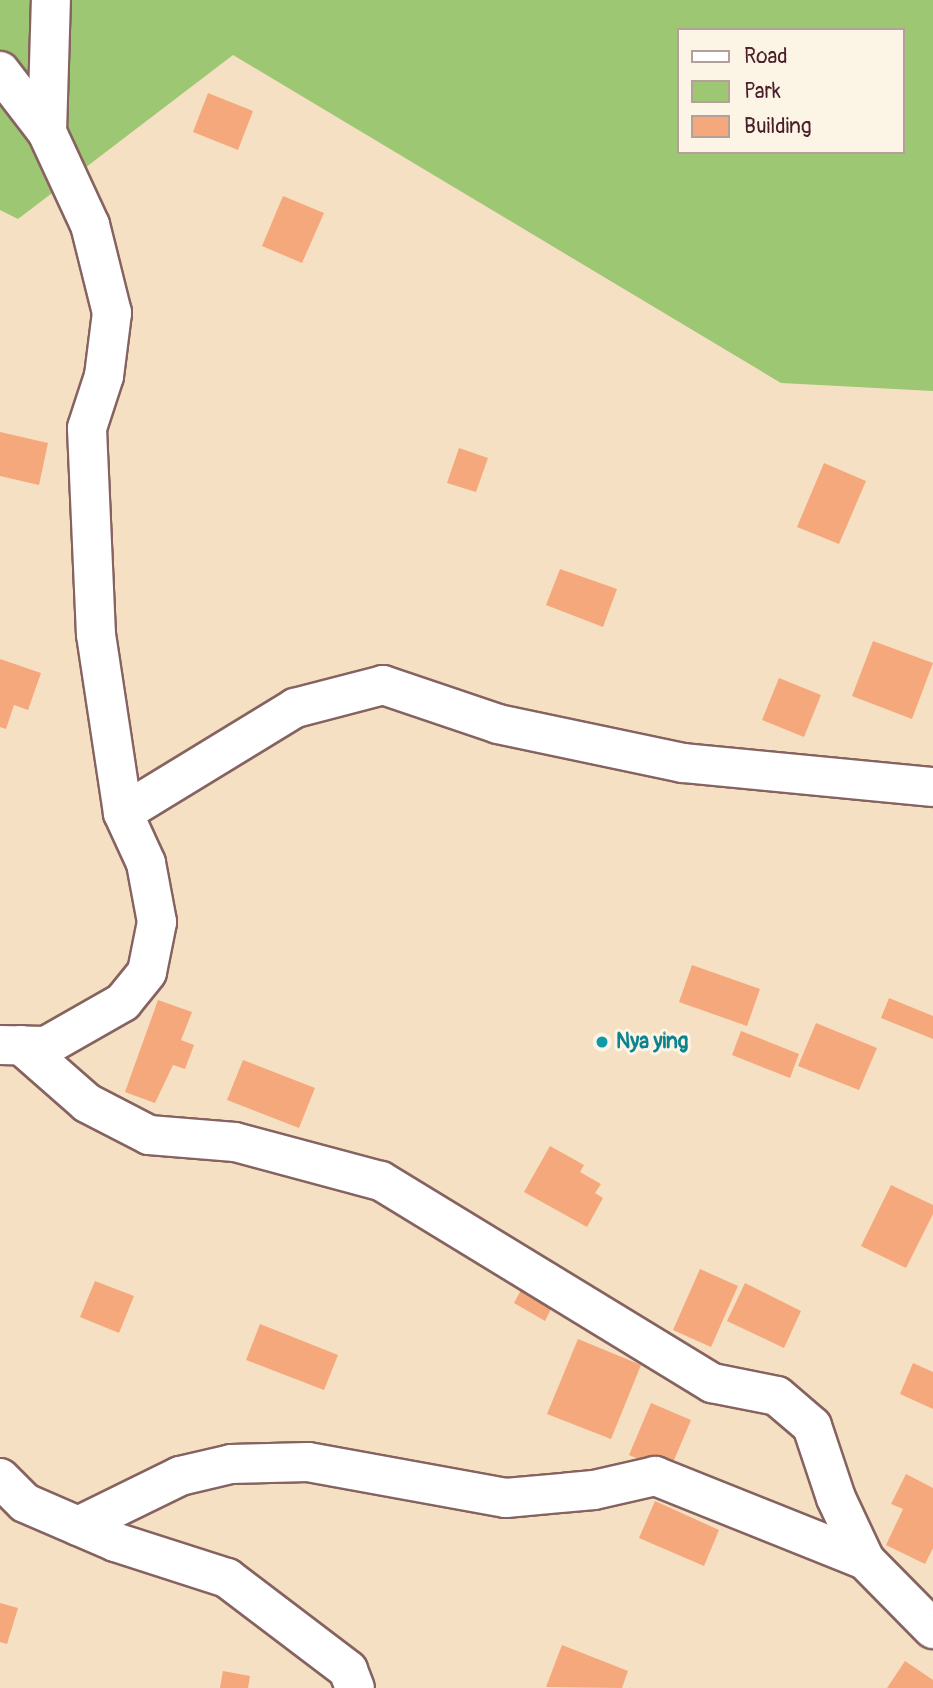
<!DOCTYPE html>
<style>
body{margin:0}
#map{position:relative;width:933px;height:1688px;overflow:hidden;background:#f5e0c3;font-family:Pangolin,sans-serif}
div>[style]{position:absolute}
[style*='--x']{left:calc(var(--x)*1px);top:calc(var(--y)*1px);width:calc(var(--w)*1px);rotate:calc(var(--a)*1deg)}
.green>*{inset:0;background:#9ec773}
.building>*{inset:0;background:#f5a87b}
.roads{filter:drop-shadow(2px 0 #866360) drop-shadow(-2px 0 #866360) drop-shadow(0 2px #866360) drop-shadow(0 -2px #866360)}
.minor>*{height:38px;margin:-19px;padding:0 19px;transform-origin:19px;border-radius:19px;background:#fff}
.dots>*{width:19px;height:19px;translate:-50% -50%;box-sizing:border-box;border:4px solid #fcf5e5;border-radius:50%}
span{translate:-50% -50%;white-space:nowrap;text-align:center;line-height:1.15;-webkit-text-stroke:6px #fcf5e5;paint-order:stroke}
.culture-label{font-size:21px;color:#0d838f;font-weight:700}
.left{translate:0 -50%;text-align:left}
.legend{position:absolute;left:677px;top:28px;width:228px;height:126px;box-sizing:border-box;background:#fcf5e5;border:2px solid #b59f9b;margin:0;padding:9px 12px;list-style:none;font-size:21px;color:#4a1f2b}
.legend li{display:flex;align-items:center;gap:14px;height:35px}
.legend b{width:35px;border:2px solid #b59f9b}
</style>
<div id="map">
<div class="green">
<div style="clip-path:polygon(evenodd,0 0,933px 0,933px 391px,781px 383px,233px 55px,18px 219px,0 210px,0 0,679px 30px,903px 30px,903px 152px,679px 152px,679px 30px)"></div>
</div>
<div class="building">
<div style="clip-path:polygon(208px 93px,253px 111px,238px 150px,193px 132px)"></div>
<div style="clip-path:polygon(283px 196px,324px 213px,302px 263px,262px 246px)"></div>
<div style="clip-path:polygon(0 432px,48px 443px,39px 485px,0 476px)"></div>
<div style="clip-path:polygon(459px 448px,488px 458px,476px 492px,447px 483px)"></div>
<div style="clip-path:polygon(824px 463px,866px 481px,839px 544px,797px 527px)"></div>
<div style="clip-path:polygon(560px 569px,617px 589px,603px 627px,546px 605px)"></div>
<div style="clip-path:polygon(873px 641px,933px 663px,912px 719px,852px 696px)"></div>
<div style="clip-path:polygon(0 659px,41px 673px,28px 710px,14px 705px,6px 729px,0 727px)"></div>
<div style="clip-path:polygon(779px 678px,821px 695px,804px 737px,762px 720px)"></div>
<div style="clip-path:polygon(692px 965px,760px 989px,747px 1026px,679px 1002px)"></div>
<div style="clip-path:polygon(889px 998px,933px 1016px,933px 1039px,881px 1018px)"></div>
<div style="clip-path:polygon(158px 1000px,192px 1012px,181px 1040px,194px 1045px,185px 1069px,173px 1065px,155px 1103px,125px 1092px)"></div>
<div style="clip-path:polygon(816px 1023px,877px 1048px,859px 1090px,798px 1066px)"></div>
<div style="clip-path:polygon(741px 1031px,799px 1054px,790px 1078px,732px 1055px)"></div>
<div style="clip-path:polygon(243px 1060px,315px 1088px,299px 1128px,227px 1100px)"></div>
<div style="clip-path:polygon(550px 1146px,584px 1165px,580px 1172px,601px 1184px,595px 1193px,603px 1198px,587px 1227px,524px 1192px)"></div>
<div style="clip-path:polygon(891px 1185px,933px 1205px,933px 1214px,906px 1268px,861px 1246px)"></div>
<div style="clip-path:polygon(700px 1269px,738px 1286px,711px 1347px,673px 1330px)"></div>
<div style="clip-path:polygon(95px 1281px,134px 1296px,119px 1333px,80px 1317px)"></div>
<div style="clip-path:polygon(745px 1283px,801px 1311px,784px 1348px,727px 1321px)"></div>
<div style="clip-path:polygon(521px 1290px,552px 1307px,545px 1321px,514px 1303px)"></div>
<div style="clip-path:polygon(260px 1324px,338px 1355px,324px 1390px,246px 1360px)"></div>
<div style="clip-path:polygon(578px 1339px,641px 1365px,611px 1439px,547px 1414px)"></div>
<div style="clip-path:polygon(913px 1363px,933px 1372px,933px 1409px,900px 1394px)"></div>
<div style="clip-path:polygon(651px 1403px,691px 1420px,669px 1472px,629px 1455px)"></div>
<div style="clip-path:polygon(906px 1474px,933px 1488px,933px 1548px,925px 1564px,886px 1545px,903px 1509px,891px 1504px)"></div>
<div style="clip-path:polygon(655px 1501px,719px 1530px,704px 1566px,639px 1538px)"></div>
<div style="clip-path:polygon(0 1603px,18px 1608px,7px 1644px,0 1642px)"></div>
<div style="clip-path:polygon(562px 1645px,628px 1671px,622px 1688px,546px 1687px)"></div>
<div style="clip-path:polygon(905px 1661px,933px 1680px,933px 1688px,887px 1688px)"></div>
<div style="clip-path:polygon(223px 1671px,250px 1676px,248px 1688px,220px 1688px)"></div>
</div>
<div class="roads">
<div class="minor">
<div style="--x:0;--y:71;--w:77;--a:52.4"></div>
<div style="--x:123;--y:813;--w:202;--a:-31.4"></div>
<div style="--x:295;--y:708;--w:91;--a:-14.6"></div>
<div style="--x:383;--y:685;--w:121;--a:18.7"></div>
<div style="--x:498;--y:724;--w:189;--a:11.9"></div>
<div style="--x:683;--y:763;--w:251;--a:5.5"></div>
<div style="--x:0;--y:1045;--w:46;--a:1.2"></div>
<div style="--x:46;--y:1046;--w:89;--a:-29.7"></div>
<div style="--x:123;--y:1002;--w:38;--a:-51"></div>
<div style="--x:147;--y:972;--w:51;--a:-78.7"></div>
<div style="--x:157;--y:922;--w:60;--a:-100.6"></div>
<div style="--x:146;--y:863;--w:55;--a:-114.7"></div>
<div style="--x:123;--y:813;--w:180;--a:-98.6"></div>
<div style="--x:96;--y:635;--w:207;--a:-92.5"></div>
<div style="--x:87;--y:428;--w:55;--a:-71.9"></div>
<div style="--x:104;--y:376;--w:64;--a:-82.8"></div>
<div style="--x:112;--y:313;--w:91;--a:-104"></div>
<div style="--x:90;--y:225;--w:102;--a:-114.8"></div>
<div style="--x:47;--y:132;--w:132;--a:-88.3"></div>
<div style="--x:21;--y:1045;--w:88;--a:41.3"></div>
<div style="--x:87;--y:1103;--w:70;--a:27.3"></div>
<div style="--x:149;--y:1135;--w:86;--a:4.7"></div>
<div style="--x:235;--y:1142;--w:151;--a:15"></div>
<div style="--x:381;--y:1181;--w:388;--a:31.4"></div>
<div style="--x:712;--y:1383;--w:66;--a:11.3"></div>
<div style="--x:777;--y:1396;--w:46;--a:40.6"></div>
<div style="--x:812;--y:1426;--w:76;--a:71.6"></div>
<div style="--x:836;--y:1498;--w:68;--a:64.9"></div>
<div style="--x:0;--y:1478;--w:35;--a:45"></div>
<div style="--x:25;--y:1503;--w:98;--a:23.4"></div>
<div style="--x:115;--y:1542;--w:118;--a:17.8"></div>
<div style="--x:227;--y:1578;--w:152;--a:37.2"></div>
<div style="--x:348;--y:1670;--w:19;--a:69"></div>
<div style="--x:78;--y:1526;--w:114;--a:-26.1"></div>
<div style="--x:180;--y:1476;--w:52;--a:-13.2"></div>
<div style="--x:231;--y:1464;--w:77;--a:-1.5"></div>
<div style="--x:308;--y:1462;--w:201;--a:10.3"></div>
<div style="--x:506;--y:1498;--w:88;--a:-5.2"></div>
<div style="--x:594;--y:1490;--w:63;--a:-12.9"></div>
<div style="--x:655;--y:1476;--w:226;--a:21.8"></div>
<div style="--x:865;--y:1560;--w:97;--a:45.4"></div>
</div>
</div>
<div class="dots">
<div style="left:602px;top:1042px;background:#0f9aa8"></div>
</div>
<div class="culture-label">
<span class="left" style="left:616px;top:1042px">Nya ying</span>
</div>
<ul class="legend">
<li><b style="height:9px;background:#fff"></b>Road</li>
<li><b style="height:19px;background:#9ec773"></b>Park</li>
<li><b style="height:19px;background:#f5a87b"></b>Building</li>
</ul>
</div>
